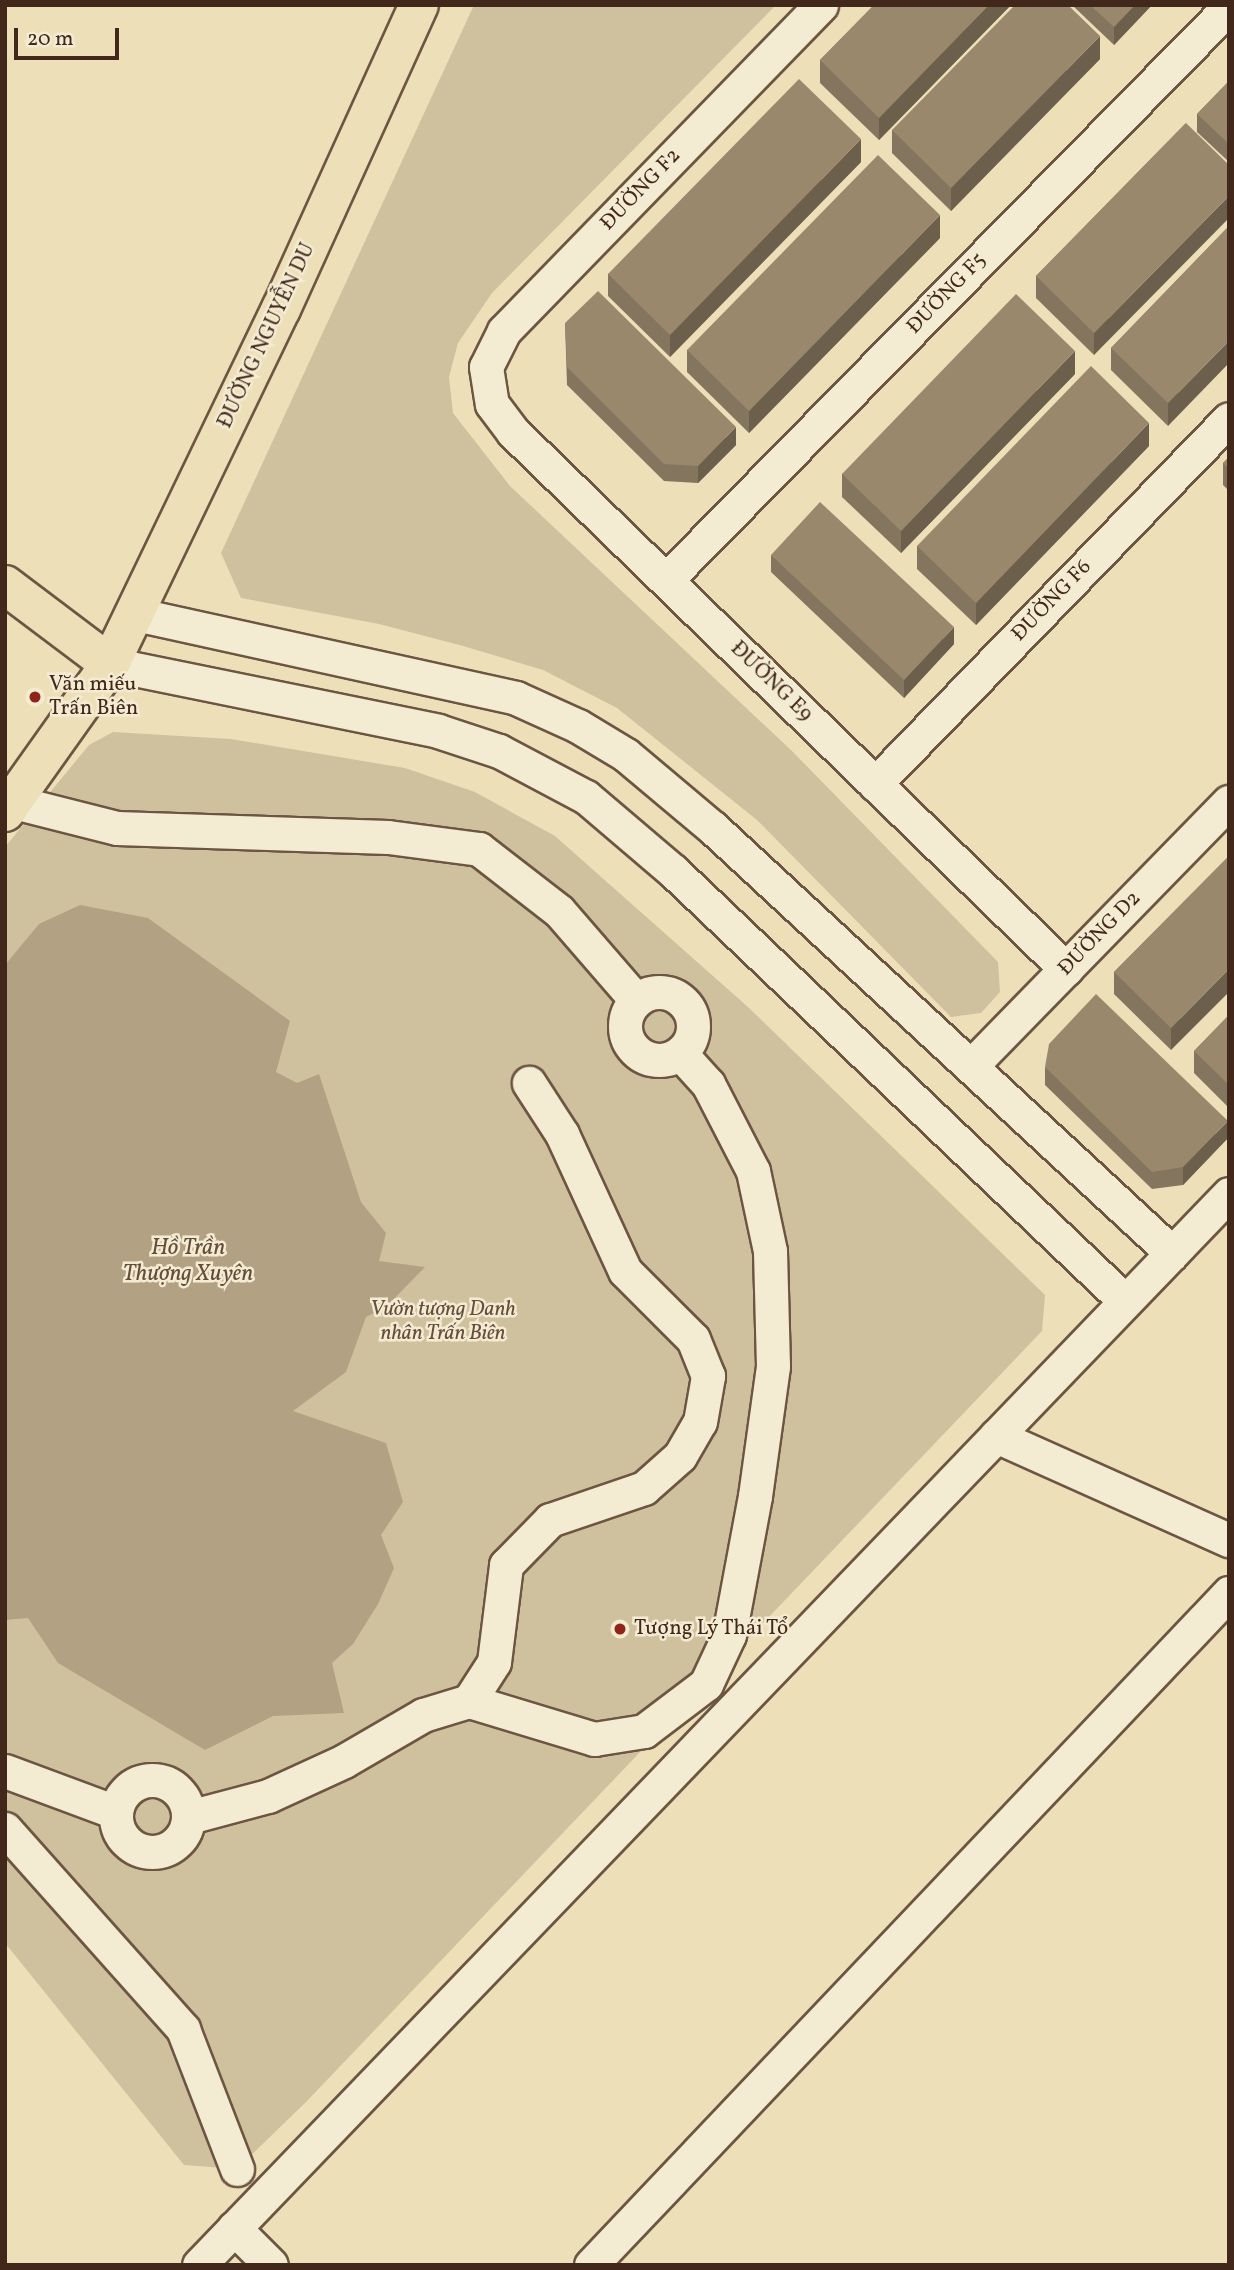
<!DOCTYPE html>
<meta charset="utf-8">
<style>
body{margin:0}
#map{position:relative;width:1234px;height:2270px;overflow:hidden;background:#ede0b9;font-family:Vollkorn,serif}
div>[style]{position:absolute}
[style*='--x']{left:calc(var(--x)*1px);top:calc(var(--y)*1px);width:calc(var(--w)*1px);rotate:calc(var(--a)*1deg)}
.green>*{inset:0;background:#d0c19e}
.water>*{inset:0;background:#b3a183}
.roads{filter:drop-shadow(2px 0 #6c5642) drop-shadow(-2px 0 #6c5642) drop-shadow(0 2px #6c5642) drop-shadow(0 -2px #6c5642)}
.minor>*{height:33px;margin:-16.5px;padding:0 16.5px;transform-origin:16.5px;border-radius:16.5px;background:#f3ebd2}
.minor>.ring{margin:-16.5px;padding:0;box-sizing:content-box;background:none;border:33px solid #f3ebd2;border-radius:50%}
.major>*{height:38px;margin:-19px;padding:0 19px;transform-origin:19px;border-radius:19px;background:#ede0b9}
.wall>*{inset:0;background:#84755e}
.shaded-wall>*{inset:0;background:#6c5f4c}
.building>*{inset:0;background:#9a886d}
.dots>*{width:19px;height:19px;translate:-50% -50%;box-sizing:border-box;border:4px solid #f3ebd2;border-radius:50%}
span{translate:-50% -50%;white-space:nowrap;text-align:center;line-height:1.15;-webkit-text-stroke:5px #f3ebd2;paint-order:stroke}
.street-label{font-size:21px;color:#41281b}
.poi-label{font-size:21px;color:#41281b}
.left{translate:0 -50%;text-align:left}
.park-label{font-size:21px;color:#654e3c;font-style:italic}
.water-label{font-size:23px;color:#634c3a;font-style:italic}
.frame{position:absolute;inset:0;border:7px solid #41281b;pointer-events:none}
.scale{position:absolute;left:14px;top:28px;width:105px;height:32px;box-sizing:border-box;border:4px solid #41281b;border-top:0;padding-left:9px;font-size:21px;line-height:24px;white-space:nowrap;color:#41281b;-webkit-text-stroke:5px #f3ebd2;paint-order:stroke}
</style>
<div id="map">
<div class="green">
<div style="clip-path:polygon(474px 5px,776px 5px,492px 293px,458px 343px,449px 377px,453px 413px,510px 486px,793px 752px,998px 962px,1000px 992px,981px 1013px,951px 1017px,757px 820px,617px 708px,543px 670px,463px 646px,379px 624px,241px 598px,221px 553px)"></div>
<div style="clip-path:polygon(113px 732px,231px 739px,405px 768px,475px 792px,555px 836px,748px 1007px,1045px 1295px,1042px 1331px,307px 2101px,237px 2169px,184px 2165px,5px 1943px,5px 847px,89px 745px)"></div>
</div>
<div class="water">
<div style="clip-path:polygon(80px 905px,148px 918px,290px 1021px,276px 1072px,297px 1083px,319px 1074px,361px 1202px,386px 1233px,379px 1261px,425px 1267px,386px 1307px,366px 1317px,346px 1372px,293px 1411px,386px 1443px,403px 1502px,381px 1535px,394px 1568px,378px 1604px,353px 1644px,332px 1663px,344px 1713px,273px 1716px,205px 1750px,58px 1663px,28px 1618px,5px 1620px,5px 965px,39px 924px)"></div>
</div>
<div class="roads">
<div class="minor">
<div style="--x:821;--y:5;--w:455;--a:134.2"></div>
<div style="--x:504;--y:331;--w:40;--a:116.6"></div>
<div style="--x:486;--y:367;--w:37;--a:81"></div>
<div style="--x:492;--y:404;--w:35;--a:53"></div>
<div style="--x:513;--y:432;--w:771;--a:44.16"></div>
<div style="--x:666;--y:580;--w:803;--a:-45.5"></div>
<div style="--x:135;--y:614;--w:390;--a:12.4"></div>
<div style="--x:516;--y:698;--w:68;--a:24.3"></div>
<div style="--x:578;--y:726;--w:56;--a:31.1"></div>
<div style="--x:626;--y:755;--w:114;--a:40"></div>
<div style="--x:713;--y:828;--w:626;--a:42.8"></div>
<div style="--x:110;--y:664;--w:335;--a:11.5"></div>
<div style="--x:438;--y:731;--w:64;--a:18.2"></div>
<div style="--x:499;--y:751;--w:98;--a:27.9"></div>
<div style="--x:586;--y:797;--w:114;--a:40.4"></div>
<div style="--x:673;--y:871;--w:624;--a:43.57"></div>
<div style="--x:875;--y:784;--w:508;--a:-45.88"></div>
<div style="--x:14;--y:802;--w:106;--a:14.2"></div>
<div style="--x:117;--y:828;--w:271;--a:1.9"></div>
<div style="--x:388;--y:837;--w:92;--a:7.5"></div>
<div style="--x:479;--y:849;--w:101;--a:37.8"></div>
<div style="--x:559;--y:911;--w:118;--a:49.1"></div>
<div class="ring" style="left:625px;top:992px;width:35px;height:35px"></div>
<div style="--x:971;--y:1066;--w:369;--a:-45.7"></div>
<div style="--x:996;--y:1436;--w:255;--a:24.1"></div>
<div style="--x:469;--y:1701;--w:46;--a:-57.3"></div>
<div style="--x:494;--y:1662;--w:98;--a:-82.9"></div>
<div style="--x:506;--y:1565;--w:63;--a:-45.6"></div>
<div style="--x:550;--y:1520;--w:99;--a:-18.8"></div>
<div style="--x:644;--y:1488;--w:48;--a:-41.6"></div>
<div style="--x:680;--y:1456;--w:39;--a:-60"></div>
<div style="--x:700;--y:1422;--w:47;--a:-80.1"></div>
<div style="--x:708;--y:1376;--w:40;--a:-112"></div>
<div style="--x:693;--y:1339;--w:96;--a:-135"></div>
<div style="--x:625;--y:1271;--w:151;--a:-114.7"></div>
<div style="--x:562;--y:1134;--w:61;--a:-122.9"></div>
<div style="--x:5;--y:1771;--w:117;--a:20.4"></div>
<div class="ring" style="left:116px;top:1780px;width:39px;height:39px"></div>
<div style="--x:189;--y:1817;--w:82;--a:-14.9"></div>
<div style="--x:268;--y:1796;--w:84;--a:-24.7"></div>
<div style="--x:344;--y:1761;--w:91;--a:-30.2"></div>
<div style="--x:423;--y:1715;--w:48;--a:-16.9"></div>
<div style="--x:469;--y:1701;--w:131;--a:16.9"></div>
<div style="--x:594;--y:1739;--w:51;--a:-9.1"></div>
<div style="--x:644;--y:1731;--w:78;--a:-37.2"></div>
<div style="--x:706;--y:1684;--w:54;--a:-64.9"></div>
<div style="--x:729;--y:1635;--w:141;--a:-79.4"></div>
<div style="--x:755;--y:1496;--w:131;--a:-82.1"></div>
<div style="--x:773;--y:1366;--w:115;--a:-91.5"></div>
<div style="--x:770;--y:1251;--w:82;--a:-102"></div>
<div style="--x:753;--y:1171;--w:98;--a:-117.3"></div>
<div style="--x:708;--y:1084;--w:42;--a:-132.1"></div>
<div style="--x:5;--y:1829;--w:268;--a:48.3"></div>
<div style="--x:183;--y:2029;--w:150;--a:68.9"></div>
<div style="--x:234;--y:2228;--w:52;--a:45"></div>
<div style="--x:199;--y:2265;--w:1486;--a:-46.12"></div>
<div style="--x:591;--y:2265;--w:927;--a:-46.49"></div>
</div>
<div class="major">
<div style="--x:5;--y:585;--w:131;--a:37"></div>
<div style="--x:5;--y:812;--w:181;--a:-54.6"></div>
<div style="--x:110;--y:664;--w:394;--a:-64.3"></div>
<div style="--x:281;--y:309;--w:334;--a:-65.6"></div>
</div>
</div>
<div class="wall">
<div style="clip-path:polygon(874px 5px,1011px 5px,879px 140px,820px 83px,820px 60px)"></div>
<div style="clip-path:polygon(1072px 5px,1152px 5px,1114px 45px)"></div>
<div style="clip-path:polygon(1100px 59px,951px 211px,892px 153px,892px 130px)"></div>
<div style="clip-path:polygon(1229px 81px,1229px 162px,1197px 132px,1197px 114px)"></div>
<div style="clip-path:polygon(1186px 123px,1094px 355px,1036px 298px,1036px 276px)"></div>
<div style="clip-path:polygon(861px 162px,670px 357px,608px 296px,608px 274px)"></div>
<div style="clip-path:polygon(1229px 226px,1168px 426px,1111px 370px,1111px 348px)"></div>
<div style="clip-path:polygon(940px 238px,749px 433px,687px 372px,687px 350px)"></div>
<div style="clip-path:polygon(565px 323px,736px 445px,698px 483px,664px 481px,567px 385px)"></div>
<div style="clip-path:polygon(1075px 374px,901px 553px,842px 497px,842px 474px)"></div>
<div style="clip-path:polygon(1149px 446px,976px 625px,917px 569px,917px 546px)"></div>
<div style="clip-path:polygon(1229px 457px,1229px 491px,1223px 485px,1223px 463px)"></div>
<div style="clip-path:polygon(771px 555px,954px 644px,904px 698px,771px 572px)"></div>
<div style="clip-path:polygon(1229px 856px,1171px 1050px,1114px 994px,1114px 972px)"></div>
<div style="clip-path:polygon(1229px 1015px,1229px 1108px,1194px 1073px,1194px 1051px)"></div>
<div style="clip-path:polygon(1045px 1067px,1228px 1138px,1183px 1185px,1152px 1189px,1045px 1085px)"></div>
</div>
<div class="shaded-wall">
<div style="clip-path:polygon(989px 5px,1011px 5px,879px 140px,879px 118px)"></div>
<div style="clip-path:polygon(1135px 5px,1152px 5px,1114px 45px,1114px 27px)"></div>
<div style="clip-path:polygon(1100px 36px,1100px 59px,951px 211px,951px 188px)"></div>
<div style="clip-path:polygon(861px 139px,861px 162px,670px 357px,670px 335px)"></div>
<div style="clip-path:polygon(1229px 196px,1229px 218px,1094px 355px,1094px 333px)"></div>
<div style="clip-path:polygon(940px 215px,940px 238px,749px 433px,749px 411px)"></div>
<div style="clip-path:polygon(1229px 341px,1229px 363px,1168px 426px,1168px 403px)"></div>
<div style="clip-path:polygon(1075px 351px,1075px 374px,901px 553px,901px 531px)"></div>
<div style="clip-path:polygon(1149px 423px,1149px 446px,976px 625px,976px 603px)"></div>
<div style="clip-path:polygon(736px 427px,736px 445px,698px 483px,698px 466px)"></div>
<div style="clip-path:polygon(954px 627px,954px 644px,904px 698px,904px 680px)"></div>
<div style="clip-path:polygon(1229px 969px,1229px 992px,1171px 1050px,1171px 1028px)"></div>
<div style="clip-path:polygon(1228px 1121px,1228px 1138px,1183px 1185px,1183px 1167px)"></div>
</div>
<div class="building">
<div style="clip-path:polygon(874px 5px,989px 5px,879px 118px,820px 60px)"></div>
<div style="clip-path:polygon(1015px 5px,1068px 5px,1100px 36px,951px 188px,892px 130px)"></div>
<div style="clip-path:polygon(1090px 5px,1135px 5px,1114px 27px)"></div>
<div style="clip-path:polygon(799px 79px,861px 139px,670px 335px,608px 274px)"></div>
<div style="clip-path:polygon(1229px 81px,1229px 144px,1197px 114px)"></div>
<div style="clip-path:polygon(1186px 123px,1229px 165px,1229px 196px,1094px 333px,1036px 276px)"></div>
<div style="clip-path:polygon(878px 155px,940px 215px,749px 411px,687px 350px)"></div>
<div style="clip-path:polygon(1229px 226px,1229px 341px,1168px 403px,1111px 348px)"></div>
<div style="clip-path:polygon(598px 291px,736px 427px,698px 466px,664px 464px,567px 367px,565px 323px)"></div>
<div style="clip-path:polygon(1016px 294px,1075px 351px,901px 531px,842px 474px)"></div>
<div style="clip-path:polygon(1091px 366px,1149px 423px,976px 603px,917px 546px)"></div>
<div style="clip-path:polygon(1229px 457px,1229px 468px,1223px 463px)"></div>
<div style="clip-path:polygon(820px 502px,954px 627px,904px 680px,771px 555px)"></div>
<div style="clip-path:polygon(1229px 856px,1229px 969px,1171px 1028px,1114px 972px)"></div>
<div style="clip-path:polygon(1096px 994px,1228px 1121px,1183px 1167px,1152px 1172px,1045px 1067px,1049px 1044px)"></div>
<div style="clip-path:polygon(1229px 1015px,1229px 1085px,1194px 1051px)"></div>
</div>
<div class="dots">
<div style="left:35px;top:697px;background:#8f2418"></div>
<div style="left:620px;top:1629px;background:#8f2418"></div>
</div>
<div class="street-label">
<span style="left:641px;top:190px;rotate:-46deg">ĐƯỜNG F2</span>
<span style="left:947px;top:294px;rotate:-46deg">ĐƯỜNG F5</span>
<span style="left:267px;top:336px;rotate:-65deg">ĐƯỜNG NGUYỄN DU</span>
<span style="left:1052px;top:601px;rotate:-46deg">ĐƯỜNG F6</span>
<span style="left:771px;top:682px;rotate:44deg">ĐƯỜNG E9</span>
<span style="left:1100px;top:934px;rotate:-46deg">ĐƯỜNG D2</span>
</div>
<div class="poi-label">
<span class="left" style="left:49px;top:697px">Văn miếu<br>Trấn Biên</span>
<span class="left" style="left:634px;top:1629px">Tượng Lý Thái Tổ</span>
</div>
<div class="park-label">
<span style="left:443px;top:1322px">Vườn tượng Danh<br>nhân Trấn Biên</span>
</div>
<div class="water-label">
<span style="left:188px;top:1261px">Hồ Trần<br>Thượng Xuyên</span>
</div>
<div class="frame"></div>
<div class="scale">20 m</div>
</div>
